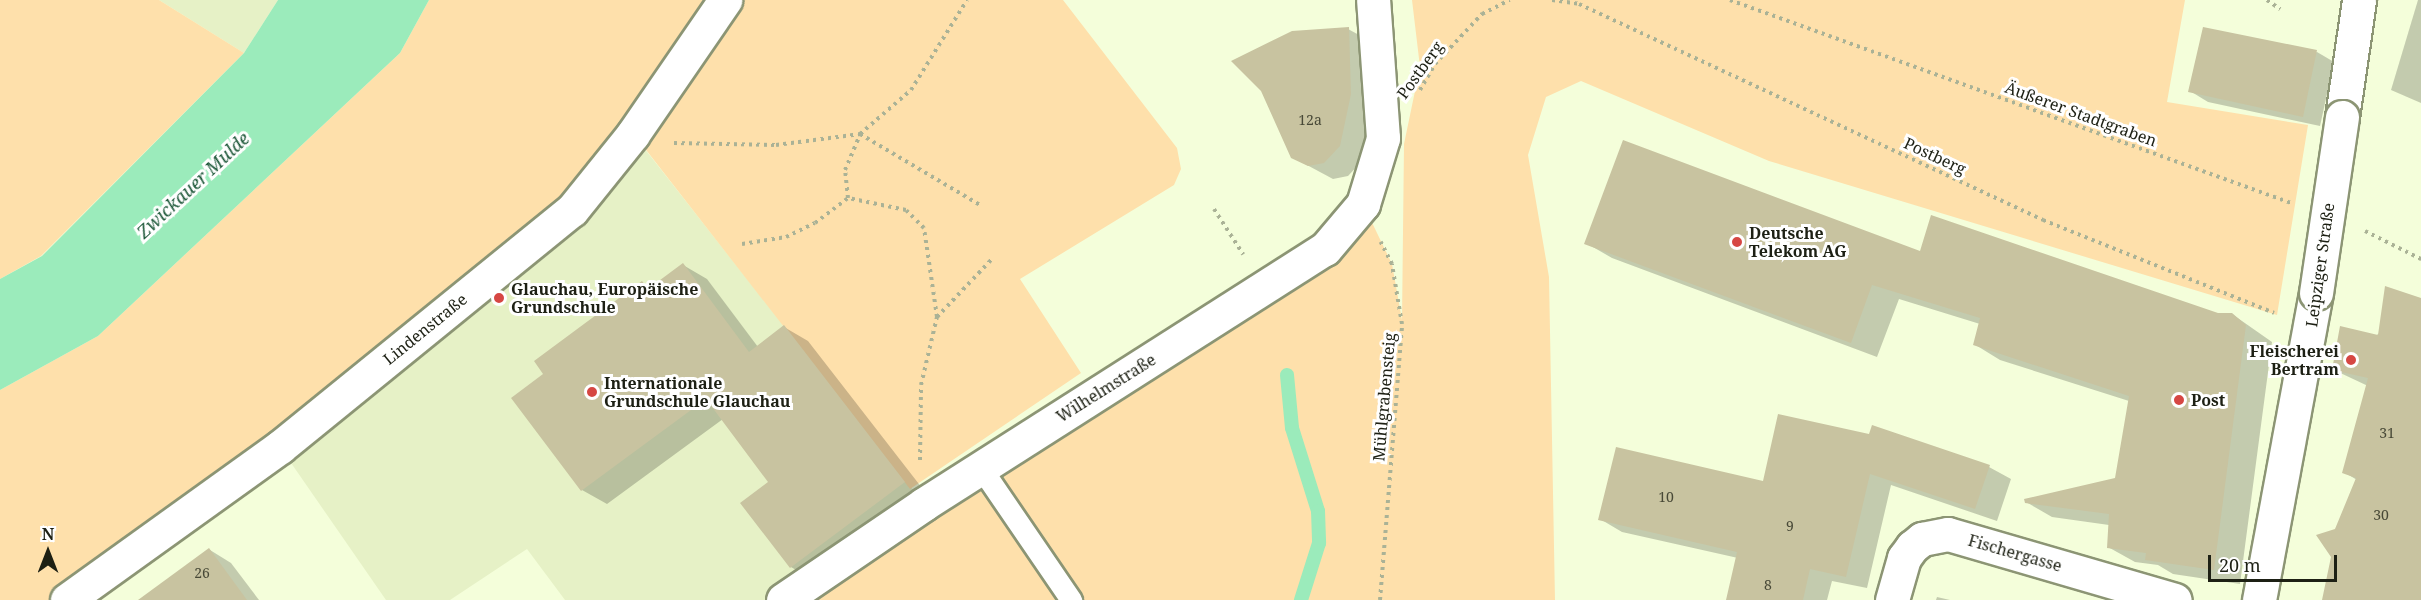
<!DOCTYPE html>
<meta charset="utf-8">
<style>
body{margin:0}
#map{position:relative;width:2421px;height:600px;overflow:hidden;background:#f4feda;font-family:"Noto Serif",serif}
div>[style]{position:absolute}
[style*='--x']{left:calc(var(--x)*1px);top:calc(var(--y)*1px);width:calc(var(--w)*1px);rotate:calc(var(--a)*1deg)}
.built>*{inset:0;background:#e6f1c6}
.green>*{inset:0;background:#fee0ab}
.water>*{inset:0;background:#9bebbb}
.shadow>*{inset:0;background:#0003}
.stream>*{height:14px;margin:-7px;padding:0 7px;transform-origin:7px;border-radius:7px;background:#9bebbb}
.building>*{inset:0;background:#c8c3a0}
.path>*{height:4px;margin-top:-2px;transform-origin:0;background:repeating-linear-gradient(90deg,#aab296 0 3px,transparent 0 7.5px)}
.roads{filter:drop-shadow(2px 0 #8c9574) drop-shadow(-2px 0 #8c9574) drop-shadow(0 2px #8c9574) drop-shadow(0 -2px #8c9574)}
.lane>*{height:21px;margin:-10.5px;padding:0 10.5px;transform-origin:10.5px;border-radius:10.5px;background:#fff}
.street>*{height:33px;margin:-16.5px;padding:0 16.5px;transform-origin:16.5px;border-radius:16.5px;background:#fff}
.bridges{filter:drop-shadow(2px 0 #8c9574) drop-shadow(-2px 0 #8c9574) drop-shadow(0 2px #8c9574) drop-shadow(0 -2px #8c9574)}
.street-bridge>*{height:33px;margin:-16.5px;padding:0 16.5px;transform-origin:16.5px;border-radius:16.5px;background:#fff}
.dots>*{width:16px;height:16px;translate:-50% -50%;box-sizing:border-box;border:3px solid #fff;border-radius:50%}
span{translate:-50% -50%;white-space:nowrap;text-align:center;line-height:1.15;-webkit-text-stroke:6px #fff;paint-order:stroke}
.number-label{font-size:14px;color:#484937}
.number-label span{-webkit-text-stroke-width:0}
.street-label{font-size:16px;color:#1d2014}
.poi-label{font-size:16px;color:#1d2014;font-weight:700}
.left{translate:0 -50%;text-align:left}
.right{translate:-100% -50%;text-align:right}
.water-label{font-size:18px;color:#1d5839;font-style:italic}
.north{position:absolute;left:18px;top:522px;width:60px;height:60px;-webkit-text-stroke:4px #fff;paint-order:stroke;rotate:0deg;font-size:16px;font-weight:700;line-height:24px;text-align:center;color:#1d2014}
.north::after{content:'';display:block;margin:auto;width:21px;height:27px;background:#1d2014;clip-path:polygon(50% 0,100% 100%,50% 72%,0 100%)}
.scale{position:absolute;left:2208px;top:555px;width:129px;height:27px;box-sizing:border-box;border:3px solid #1d2014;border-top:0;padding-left:8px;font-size:18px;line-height:21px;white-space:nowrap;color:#1d2014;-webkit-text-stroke:4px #fff;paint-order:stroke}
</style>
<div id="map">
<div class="built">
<div style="clip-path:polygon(159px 0,278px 0,244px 53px)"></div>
<div style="clip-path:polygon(633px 134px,924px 504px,783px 600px,565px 600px,527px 549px,450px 600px,386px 600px,280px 447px)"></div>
</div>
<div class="green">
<div style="clip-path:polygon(0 0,159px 0,244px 53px,41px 256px,0 279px)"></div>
<div style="clip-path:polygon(429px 0,725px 0,572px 210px,67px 600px,0 600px,0 390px,98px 336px,400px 53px)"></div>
<div style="clip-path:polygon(744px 0,1063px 0,1177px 148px,1181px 169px,1174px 185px,1020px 279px,1081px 373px,910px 489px,643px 146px)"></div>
<div style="clip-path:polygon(1412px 0,2185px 0,2167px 102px,2308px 125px,2277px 315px,1769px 161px,1581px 81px,1546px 97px,1528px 155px,1549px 277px,1555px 600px,783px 600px,1363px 204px,1392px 264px,1402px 320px,1404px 144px,1420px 67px)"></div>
</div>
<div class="water">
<div style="clip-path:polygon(278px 0,429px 0,400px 53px,98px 336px,0 390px,0 279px,42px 256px,244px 53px)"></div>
</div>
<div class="shadow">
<div style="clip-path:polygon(2418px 0,2421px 0,2421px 103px,2391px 90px)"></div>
<div style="clip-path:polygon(1348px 29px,1372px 42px,1374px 109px,1363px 160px,1348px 176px,1333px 179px,1292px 157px)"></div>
<div style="clip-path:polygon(2317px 52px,2334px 62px,2320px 126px,2208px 102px,2190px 91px)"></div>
<div style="clip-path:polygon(1586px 243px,1921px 253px,2218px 315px,2232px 314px,2272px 342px,2240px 584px,2173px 574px,2158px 565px,2135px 562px,2108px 547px,2109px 525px,2052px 517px,2026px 502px,2116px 479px,2129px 401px,2000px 360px,1974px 344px,1980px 324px,1899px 299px,1877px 357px,1612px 258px)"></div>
<div style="clip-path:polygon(683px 265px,707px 279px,758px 347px,784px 327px,808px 341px,929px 497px,816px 582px,791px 567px,742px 503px,770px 482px,723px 419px,607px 504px,582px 490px,545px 374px,642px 283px,651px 288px)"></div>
<div style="clip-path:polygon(2421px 299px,2421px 600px,2323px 600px,2337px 530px,2357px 480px,2344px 472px,2368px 386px,2334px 370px)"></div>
<div style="clip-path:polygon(1779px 416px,1989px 467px,2011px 479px,1997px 521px,1891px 485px,1867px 588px,1832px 581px,1827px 600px,1728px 600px,1738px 558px,1622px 532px,1600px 519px,1764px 483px)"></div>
<div style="clip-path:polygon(210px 550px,231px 563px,259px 600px,139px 600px)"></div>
<div style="clip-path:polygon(1937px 597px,1950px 600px,1936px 600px)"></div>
</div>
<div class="stream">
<div style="--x:1287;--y:375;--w:53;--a:84.6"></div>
<div style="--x:1292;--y:428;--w:87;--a:72.6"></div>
<div style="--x:1318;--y:511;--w:32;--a:88"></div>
<div style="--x:1319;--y:543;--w:60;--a:107.5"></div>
</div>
<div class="building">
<div style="clip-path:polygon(1349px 27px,1351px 94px,1340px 146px,1324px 163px,1308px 166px,1291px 158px,1261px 91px,1231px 61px,1292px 31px)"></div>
<div style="clip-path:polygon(2203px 27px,2317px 50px,2303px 117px,2188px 92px)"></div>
<div style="clip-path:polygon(1623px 140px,1920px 251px,1931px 215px,2218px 313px,2232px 313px,2246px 325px,2214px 570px,2145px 560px,2146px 553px,2107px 548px,2109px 514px,2025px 503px,2024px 499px,2115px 478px,2129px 396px,1973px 345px,1980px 318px,1872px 285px,1851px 343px,1584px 244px)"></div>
<div style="clip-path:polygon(683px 263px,749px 352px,784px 325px,905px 482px,790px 568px,740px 503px,768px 482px,706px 399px,581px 491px,511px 398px,543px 374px,534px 361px,642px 281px,648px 289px)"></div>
<div style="clip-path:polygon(2385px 286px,2421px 298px,2421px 600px,2322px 600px,2331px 557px,2316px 535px,2335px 529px,2356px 478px,2342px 473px,2368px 378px,2332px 370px,2340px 326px,2378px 335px)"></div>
<div style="clip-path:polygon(1778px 414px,1869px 434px,1872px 425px,1990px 465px,1975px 509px,1870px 474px,1846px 577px,1810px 569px,1803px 600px,1726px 600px,1737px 552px,1598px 520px,1616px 447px,1763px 481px)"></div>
<div style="clip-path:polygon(209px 548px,247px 600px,138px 600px)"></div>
</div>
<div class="path">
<div style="--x:1552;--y:0;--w:27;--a:8"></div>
<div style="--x:1579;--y:4;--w:512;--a:24.96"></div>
<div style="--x:2043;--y:220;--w:249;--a:21.9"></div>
<div style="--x:1730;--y:0;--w:597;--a:19.89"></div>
<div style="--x:2267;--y:0;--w:16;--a:35"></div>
<div style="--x:1420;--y:90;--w:30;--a:-60"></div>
<div style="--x:1435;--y:64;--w:69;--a:-46.8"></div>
<div style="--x:1482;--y:14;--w:31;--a:-27"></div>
<div style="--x:674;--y:143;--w:102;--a:1.1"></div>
<div style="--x:776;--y:145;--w:85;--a:-7.5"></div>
<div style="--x:860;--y:134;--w:139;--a:30.6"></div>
<div style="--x:1214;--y:209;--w:54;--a:57.2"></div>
<div style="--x:2365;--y:231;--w:63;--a:26.6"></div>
<div style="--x:742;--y:244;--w:45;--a:-9"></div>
<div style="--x:786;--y:237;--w:32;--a:-26"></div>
<div style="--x:815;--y:223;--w:41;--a:-37.1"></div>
<div style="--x:937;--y:317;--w:90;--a:-98.3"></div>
<div style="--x:924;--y:228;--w:25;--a:-135"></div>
<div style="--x:906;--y:210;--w:59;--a:-168.3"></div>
<div style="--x:848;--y:198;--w:28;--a:-96"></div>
<div style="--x:845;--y:170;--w:39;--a:-67"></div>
<div style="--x:860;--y:134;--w:67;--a:-40.8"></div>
<div style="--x:911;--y:90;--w:106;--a:-58.1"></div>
<div style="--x:920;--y:460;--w:75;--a:-89.2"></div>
<div style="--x:921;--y:385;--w:70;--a:-76.8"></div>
<div style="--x:937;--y:317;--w:80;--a:-46.5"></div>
<div style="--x:1380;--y:600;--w:277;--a:-85.4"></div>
<div style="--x:1402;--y:324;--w:61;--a:-99.5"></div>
<div style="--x:1392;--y:264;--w:25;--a:-117"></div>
</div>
<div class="roads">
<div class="lane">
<div style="--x:981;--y:468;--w:160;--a:55.7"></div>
</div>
<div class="street">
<div style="--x:2342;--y:117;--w:118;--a:-81.7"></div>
<div style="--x:67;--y:600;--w:262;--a:-35.7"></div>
<div style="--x:280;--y:447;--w:376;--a:-39.1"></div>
<div style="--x:572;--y:210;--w:97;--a:-51.2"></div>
<div style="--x:633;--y:134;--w:163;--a:-55.5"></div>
<div style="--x:783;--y:600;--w:171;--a:-34.2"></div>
<div style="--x:924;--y:504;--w:475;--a:-32.5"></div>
<div style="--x:1325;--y:249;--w:59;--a:-49.8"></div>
<div style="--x:1363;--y:204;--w:69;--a:-73.1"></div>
<div style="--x:1383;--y:138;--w:138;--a:-94.1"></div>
<div style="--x:1892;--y:600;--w:44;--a:-74.1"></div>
<div style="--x:1904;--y:558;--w:14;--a:-54"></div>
<div style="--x:1912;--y:547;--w:13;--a:-39"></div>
<div style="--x:1922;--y:539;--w:26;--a:-11"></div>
<div style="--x:1948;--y:534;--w:236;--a:16.2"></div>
<div style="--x:2259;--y:600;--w:312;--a:-79.5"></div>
</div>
</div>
<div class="bridges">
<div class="street-bridge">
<div style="--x:2316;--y:293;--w:178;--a:-81.6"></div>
</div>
</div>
<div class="dots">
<div style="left:1737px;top:242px;background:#d64743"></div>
<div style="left:499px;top:298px;background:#d64743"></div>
<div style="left:2351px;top:360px;background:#d64743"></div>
<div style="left:592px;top:392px;background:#d64743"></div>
<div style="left:2179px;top:400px;background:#d64743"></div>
</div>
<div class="number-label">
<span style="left:1310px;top:120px">12a</span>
<span style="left:2387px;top:433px">31</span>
<span style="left:1666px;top:497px">10</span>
<span style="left:2381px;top:515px">30</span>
<span style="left:1790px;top:526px">9</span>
<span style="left:202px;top:573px">26</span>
<span style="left:1768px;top:585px">8</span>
</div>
<div class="street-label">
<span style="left:1420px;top:70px;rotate:-54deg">Postberg</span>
<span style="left:2081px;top:114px;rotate:20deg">Äußerer Stadtgraben</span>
<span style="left:1935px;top:156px;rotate:25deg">Postberg</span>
<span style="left:2320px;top:265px;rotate:-82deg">Leipziger Straße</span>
<span style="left:425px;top:329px;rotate:-39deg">Lindenstraße</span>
<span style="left:1106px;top:388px;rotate:-32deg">Wilhelmstraße</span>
<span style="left:1384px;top:397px;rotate:-85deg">Mühlgrabensteig</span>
<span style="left:2015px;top:553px;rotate:16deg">Fischergasse</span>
</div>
<div class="poi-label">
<span class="left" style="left:1749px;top:242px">Deutsche<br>Telekom AG</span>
<span class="left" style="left:511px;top:298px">Glauchau, Europäische<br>Grundschule</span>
<span class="right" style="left:2339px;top:360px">Fleischerei<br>Bertram</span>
<span class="left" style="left:604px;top:392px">Internationale<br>Grundschule Glauchau</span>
<span class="left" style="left:2191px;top:400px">Post</span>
</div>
<div class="water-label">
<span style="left:193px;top:185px;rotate:-43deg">Zwickauer Mulde</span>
</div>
<div class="north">N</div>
<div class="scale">20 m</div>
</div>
